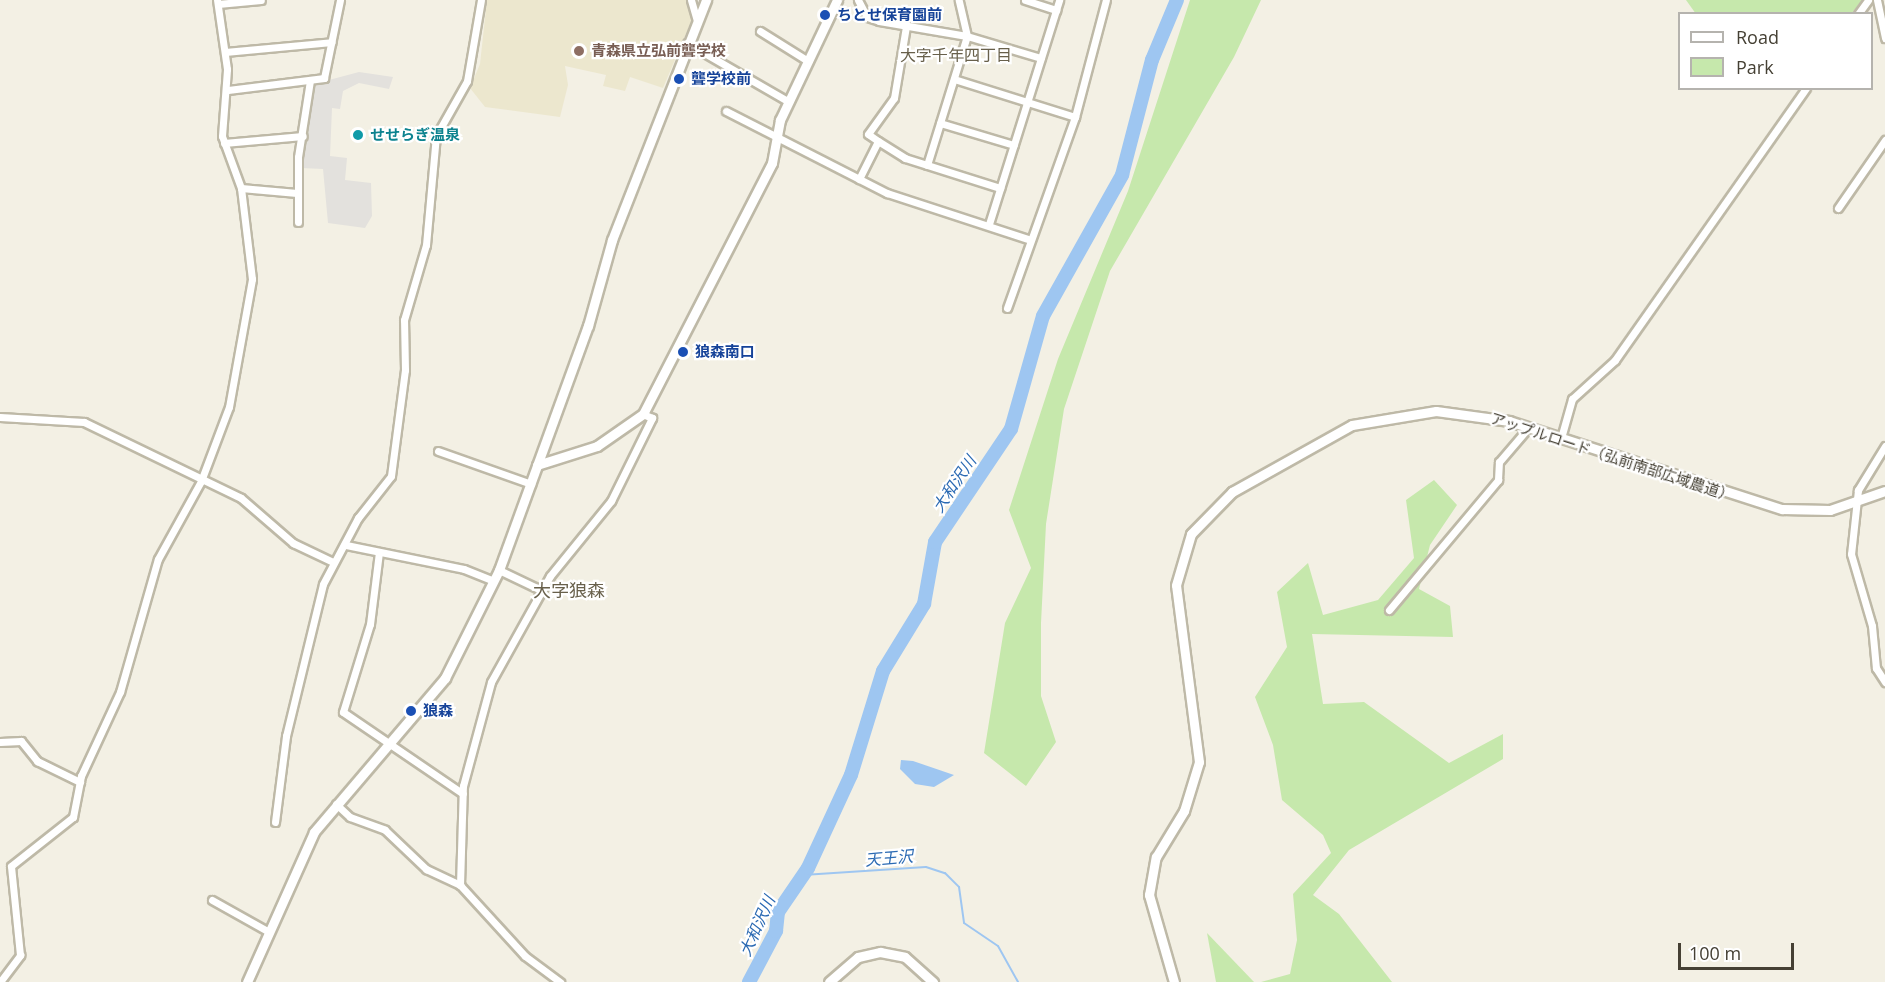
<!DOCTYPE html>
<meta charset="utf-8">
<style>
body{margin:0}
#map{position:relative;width:1885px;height:982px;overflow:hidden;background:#f3f0e4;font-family:"Open Sans","Noto Sans JP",sans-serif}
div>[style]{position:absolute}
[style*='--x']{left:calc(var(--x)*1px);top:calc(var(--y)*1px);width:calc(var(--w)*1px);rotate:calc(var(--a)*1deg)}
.education>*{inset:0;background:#ece7ce}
.green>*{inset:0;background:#c6e8ac}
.parking>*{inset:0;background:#e3e1dd}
.water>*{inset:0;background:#9ec6f1}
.stream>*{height:2px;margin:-1px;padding:0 1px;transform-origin:1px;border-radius:1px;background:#9ec6f1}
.river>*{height:14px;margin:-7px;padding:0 7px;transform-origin:7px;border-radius:7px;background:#9ec6f1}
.roads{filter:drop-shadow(2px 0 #beb9a7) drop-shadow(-2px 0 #beb9a7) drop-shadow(0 2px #beb9a7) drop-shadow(0 -2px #beb9a7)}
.minor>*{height:7px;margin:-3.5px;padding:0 3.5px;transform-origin:3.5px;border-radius:3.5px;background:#fff}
.tertiary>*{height:9px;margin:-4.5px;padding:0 4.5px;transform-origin:4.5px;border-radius:4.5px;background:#fff}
.dots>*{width:16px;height:16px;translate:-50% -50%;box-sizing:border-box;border:3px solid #fff;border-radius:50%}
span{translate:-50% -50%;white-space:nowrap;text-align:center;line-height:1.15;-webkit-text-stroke:4.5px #fff;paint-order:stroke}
.transit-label{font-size:15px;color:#164399;font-weight:700}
.left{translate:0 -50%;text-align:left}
.education-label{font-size:15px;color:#785e54;font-weight:700}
.culture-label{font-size:15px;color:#0d838f;font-weight:700}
.street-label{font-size:15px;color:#454034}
.neighbourhood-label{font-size:16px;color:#68604b}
.water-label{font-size:16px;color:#2b6ab3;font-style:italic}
.quarter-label{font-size:18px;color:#68604b}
.legend{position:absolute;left:1678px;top:12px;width:195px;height:78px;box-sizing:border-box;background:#fff;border:2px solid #b5b3ae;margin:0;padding:8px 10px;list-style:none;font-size:18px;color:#454034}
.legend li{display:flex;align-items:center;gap:12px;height:30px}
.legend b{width:30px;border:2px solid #b5b3ae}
.scale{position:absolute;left:1678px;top:943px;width:116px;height:27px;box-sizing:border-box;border:3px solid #454034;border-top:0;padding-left:8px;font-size:18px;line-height:21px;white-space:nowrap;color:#454034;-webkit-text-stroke:4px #fff;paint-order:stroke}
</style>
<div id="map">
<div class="education">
<div style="clip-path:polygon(487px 0,689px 0,694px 15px,663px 88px,630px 77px,625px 91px,603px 86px,606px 75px,565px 66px,568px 85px,560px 117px,485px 107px,470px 88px,480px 64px)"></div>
</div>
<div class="green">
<div style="clip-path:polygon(1190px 0,1261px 0,1234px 57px,1110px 271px,1064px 409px,1046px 524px,1041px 623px,1041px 696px,1056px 742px,1026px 786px,984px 753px,1005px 623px,1031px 568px,1009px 510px,1058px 359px,1128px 191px)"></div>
<div style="clip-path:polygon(1686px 0,1862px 0,1852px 13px,1696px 14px)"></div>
<div style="clip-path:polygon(1434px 480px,1457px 505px,1430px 545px,1419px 589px,1450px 606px,1453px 637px,1312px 634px,1323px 704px,1364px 702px,1449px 763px,1503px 734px,1503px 759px,1349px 850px,1313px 895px,1339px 914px,1392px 982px,1261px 982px,1290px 974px,1297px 940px,1293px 894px,1331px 853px,1323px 835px,1282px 800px,1273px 745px,1255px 697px,1287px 647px,1277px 592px,1308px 563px,1323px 615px,1378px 600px,1414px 558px,1406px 500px)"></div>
<div style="clip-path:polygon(1207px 933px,1254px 982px,1216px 982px)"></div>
</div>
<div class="parking">
<div style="clip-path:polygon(359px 72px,393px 77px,389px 89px,359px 83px,343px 91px,340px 109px,332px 108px,330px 156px,347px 158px,345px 180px,371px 183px,372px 216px,365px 228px,328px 223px,323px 169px,301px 168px,314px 84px)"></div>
</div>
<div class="water">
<div style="clip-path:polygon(901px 760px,913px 761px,954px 775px,934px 787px,915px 784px,900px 769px)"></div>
</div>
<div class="stream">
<div style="--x:803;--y:875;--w:123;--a:-3.7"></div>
<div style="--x:926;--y:867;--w:20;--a:18"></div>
<div style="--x:945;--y:873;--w:20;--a:45"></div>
<div style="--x:959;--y:887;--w:36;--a:82"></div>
<div style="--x:964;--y:923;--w:41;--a:34.1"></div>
<div style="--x:998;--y:946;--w:41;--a:60.9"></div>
</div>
<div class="river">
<div style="--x:749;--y:982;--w:58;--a:-62.1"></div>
<div style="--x:776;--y:931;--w:19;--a:-84"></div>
<div style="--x:778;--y:912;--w:53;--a:-55.7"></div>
<div style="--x:808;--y:868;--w:102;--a:-65.2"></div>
<div style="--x:851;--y:775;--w:109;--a:-72.9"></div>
<div style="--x:883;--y:671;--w:79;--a:-58.5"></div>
<div style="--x:924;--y:604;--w:63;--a:-79.9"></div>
<div style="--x:935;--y:542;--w:136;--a:-56.1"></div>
<div style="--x:1011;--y:429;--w:117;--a:-74.2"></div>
<div style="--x:1043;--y:316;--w:162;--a:-60.7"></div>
<div style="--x:1122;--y:175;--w:119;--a:-75.4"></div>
<div style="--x:1152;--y:60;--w:65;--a:-67.4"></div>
</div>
<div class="roads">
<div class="minor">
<div style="--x:691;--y:0;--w:22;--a:74"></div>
<div style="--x:858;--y:0;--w:19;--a:62"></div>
<div style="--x:867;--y:17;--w:13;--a:18"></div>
<div style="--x:879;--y:21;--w:89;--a:9.7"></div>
<div style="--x:967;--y:36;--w:77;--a:16.6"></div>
<div style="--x:1025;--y:0;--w:33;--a:18"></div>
<div style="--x:1877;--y:0;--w:39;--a:78"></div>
<div style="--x:218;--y:4;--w:43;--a:-5.3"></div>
<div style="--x:1858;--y:14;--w:17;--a:-54"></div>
<div style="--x:760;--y:31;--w:57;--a:32"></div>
<div style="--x:687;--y:43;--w:118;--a:30"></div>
<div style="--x:225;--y:52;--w:107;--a:-5.3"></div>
<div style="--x:954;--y:79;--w:127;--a:17.4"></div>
<div style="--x:228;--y:90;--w:97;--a:-7.1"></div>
<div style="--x:324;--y:78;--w:80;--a:-78.4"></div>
<div style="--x:726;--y:111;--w:181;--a:27"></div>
<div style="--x:887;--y:193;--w:151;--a:18.1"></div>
<div style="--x:940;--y:123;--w:77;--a:16.6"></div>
<div style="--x:878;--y:141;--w:12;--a:-145"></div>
<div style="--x:868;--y:134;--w:44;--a:-54.2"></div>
<div style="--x:894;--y:98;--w:73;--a:-80.5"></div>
<div style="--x:224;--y:143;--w:79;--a:-5.1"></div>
<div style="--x:927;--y:165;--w:135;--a:-72.8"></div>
<div style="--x:967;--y:36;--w:37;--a:-103"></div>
<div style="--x:859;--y:179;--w:42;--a:-63.4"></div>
<div style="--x:878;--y:141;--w:32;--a:32"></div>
<div style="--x:905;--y:158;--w:100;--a:17.5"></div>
<div style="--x:241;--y:188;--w:56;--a:5.1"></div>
<div style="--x:1838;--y:208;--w:83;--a:-55.3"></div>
<div style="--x:298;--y:222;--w:65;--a:-90"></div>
<div style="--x:298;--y:157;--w:78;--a:-81.1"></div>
<div style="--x:989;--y:224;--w:235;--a:-72.6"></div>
<div style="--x:1007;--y:308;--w:203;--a:-70.4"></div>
<div style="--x:1075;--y:117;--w:121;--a:-75.2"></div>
<div style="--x:0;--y:417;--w:84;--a:3.4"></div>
<div style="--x:84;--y:422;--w:174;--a:25.8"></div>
<div style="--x:241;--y:498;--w:69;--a:40.9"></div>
<div style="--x:293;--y:543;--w:44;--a:25.4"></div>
<div style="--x:1561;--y:438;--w:41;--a:-74.2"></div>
<div style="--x:1572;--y:399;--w:58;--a:-42.2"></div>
<div style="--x:1615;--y:360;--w:332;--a:-54.9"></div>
<div style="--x:1885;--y:446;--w:52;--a:121.5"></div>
<div style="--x:1858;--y:490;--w:64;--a:96.2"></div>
<div style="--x:1851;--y:554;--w:75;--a:73.7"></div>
<div style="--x:1872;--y:626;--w:42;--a:84.6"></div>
<div style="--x:1876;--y:668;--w:17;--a:57"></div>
<div style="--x:438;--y:451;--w:99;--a:19.5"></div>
<div style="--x:346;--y:545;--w:120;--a:11.5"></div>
<div style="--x:464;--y:569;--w:31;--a:22"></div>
<div style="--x:379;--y:552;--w:73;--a:97.1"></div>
<div style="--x:370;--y:624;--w:92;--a:107.1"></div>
<div style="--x:343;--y:712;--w:145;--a:34.3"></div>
<div style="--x:499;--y:570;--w:47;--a:25.5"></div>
<div style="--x:1389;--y:610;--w:170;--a:-50"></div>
<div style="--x:1498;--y:480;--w:18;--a:-87"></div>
<div style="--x:1499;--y:462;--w:46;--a:-49.4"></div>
<div style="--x:0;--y:742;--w:21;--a:-3"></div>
<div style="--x:21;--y:741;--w:26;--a:51"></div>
<div style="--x:37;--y:761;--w:48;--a:26"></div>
<div style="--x:336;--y:804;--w:19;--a:43"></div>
<div style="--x:350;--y:817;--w:37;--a:20"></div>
<div style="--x:385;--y:830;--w:57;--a:43.6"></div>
<div style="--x:426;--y:869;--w:38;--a:25"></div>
<div style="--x:460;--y:885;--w:96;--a:47.5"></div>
<div style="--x:525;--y:956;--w:44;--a:36.6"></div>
<div style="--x:275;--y:822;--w:87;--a:-82.7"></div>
<div style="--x:286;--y:736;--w:156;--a:-76.3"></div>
<div style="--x:323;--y:584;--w:75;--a:-62.1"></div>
<div style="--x:358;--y:518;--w:53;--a:-51.8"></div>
<div style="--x:391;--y:476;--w:107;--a:-82.5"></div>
<div style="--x:405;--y:370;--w:50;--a:-91.1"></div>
<div style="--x:404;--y:320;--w:78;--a:-73.7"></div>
<div style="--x:426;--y:245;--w:109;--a:-84.8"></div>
<div style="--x:436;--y:136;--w:63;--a:-60.6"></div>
<div style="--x:467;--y:81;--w:82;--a:-80.2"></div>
<div style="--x:460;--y:885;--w:99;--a:-88.3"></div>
<div style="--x:463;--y:786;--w:108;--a:-74.9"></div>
<div style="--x:491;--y:682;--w:121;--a:-60.9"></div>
<div style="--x:550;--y:576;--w:97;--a:-50.9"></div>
<div style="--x:611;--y:501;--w:93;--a:-63.7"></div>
<div style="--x:652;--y:418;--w:10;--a:-156"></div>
<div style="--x:212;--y:900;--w:65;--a:29.3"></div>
<div style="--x:0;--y:982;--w:34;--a:-53"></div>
<div style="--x:20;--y:955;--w:89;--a:-95.8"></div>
<div style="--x:11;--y:866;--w:79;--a:-38.3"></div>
<div style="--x:73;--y:817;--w:42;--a:-79"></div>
<div style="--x:81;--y:776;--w:93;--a:-65.1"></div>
<div style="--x:120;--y:692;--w:138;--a:-74.1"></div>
<div style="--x:158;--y:559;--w:89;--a:-61.1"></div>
<div style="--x:201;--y:481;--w:79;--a:-69.3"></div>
<div style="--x:229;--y:407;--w:130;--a:-79.8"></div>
<div style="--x:252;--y:279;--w:92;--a:-96.9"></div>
<div style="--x:241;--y:188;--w:55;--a:-110.1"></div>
<div style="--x:222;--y:136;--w:67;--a:-85.7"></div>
<div style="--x:227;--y:69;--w:70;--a:-98.2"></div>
</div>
<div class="tertiary">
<div style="--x:537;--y:465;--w:63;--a:-17.6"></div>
<div style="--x:597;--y:446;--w:56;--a:-34.8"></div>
<div style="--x:643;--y:414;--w:282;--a:-62.8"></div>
<div style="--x:772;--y:163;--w:44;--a:-79.5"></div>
<div style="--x:780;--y:120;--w:133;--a:-64.6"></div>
<div style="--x:247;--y:982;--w:164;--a:-65.9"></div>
<div style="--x:314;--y:832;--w:202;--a:-49.6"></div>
<div style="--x:445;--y:678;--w:121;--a:-63.4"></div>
<div style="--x:499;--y:570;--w:260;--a:-70"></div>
<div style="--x:588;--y:326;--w:89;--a:-74.4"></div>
<div style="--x:612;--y:240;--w:258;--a:-68.6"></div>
<div style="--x:829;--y:982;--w:38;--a:-41"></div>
<div style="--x:858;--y:957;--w:23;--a:-13"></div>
<div style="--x:880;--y:952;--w:25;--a:11"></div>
<div style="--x:905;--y:957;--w:38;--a:42"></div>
<div style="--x:1174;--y:982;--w:91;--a:-106"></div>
<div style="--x:1149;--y:895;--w:39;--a:-80"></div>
<div style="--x:1156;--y:857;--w:54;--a:-58.7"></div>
<div style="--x:1184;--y:811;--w:51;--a:-73"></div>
<div style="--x:1199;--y:762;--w:178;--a:-97.4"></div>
<div style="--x:1176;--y:585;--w:53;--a:-73.6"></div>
<div style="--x:1191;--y:534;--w:59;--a:-45.7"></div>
<div style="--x:1232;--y:492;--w:137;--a:-29.2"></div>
<div style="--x:1352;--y:425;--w:85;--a:-9.5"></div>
<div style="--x:1436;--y:411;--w:74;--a:7.8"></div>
<div style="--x:1509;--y:421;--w:287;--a:17.9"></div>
<div style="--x:1782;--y:509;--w:48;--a:1.2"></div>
<div style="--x:1830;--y:510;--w:58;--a:-19.1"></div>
</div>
</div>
<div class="dots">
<div style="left:825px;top:15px;background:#1a4fb4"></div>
<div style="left:579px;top:51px;background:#8d6e63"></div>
<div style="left:679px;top:79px;background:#1a4fb4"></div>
<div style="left:358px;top:135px;background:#0f9aa8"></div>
<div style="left:683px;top:352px;background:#1a4fb4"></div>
<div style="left:411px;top:711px;background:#1a4fb4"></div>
</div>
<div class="transit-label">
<span class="left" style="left:837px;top:15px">ちとせ保育園前</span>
<span class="left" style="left:691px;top:79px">聾学校前</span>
<span class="left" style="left:695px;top:352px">狼森南口</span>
<span class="left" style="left:423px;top:711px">狼森</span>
</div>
<div class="education-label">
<span class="left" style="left:591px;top:51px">青森県立弘前聾学校</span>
</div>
<div class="culture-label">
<span class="left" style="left:370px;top:135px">せせらぎ温泉</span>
</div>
<div class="street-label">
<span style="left:1612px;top:457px;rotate:18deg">アップルロード（弘前南部広域農道）</span>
</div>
<div class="neighbourhood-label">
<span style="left:956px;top:55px">大字千年四丁目</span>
</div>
<div class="water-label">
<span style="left:954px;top:484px;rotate:-56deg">大和沢川</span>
<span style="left:889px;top:858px;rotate:-5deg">天王沢</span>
<span style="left:757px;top:926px;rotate:-66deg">大和沢川</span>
</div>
<div class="quarter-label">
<span style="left:569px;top:590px">大字狼森</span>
</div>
<ul class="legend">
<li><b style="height:8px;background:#fff"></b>Road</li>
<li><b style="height:16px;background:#c6e8ac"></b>Park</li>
</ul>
<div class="scale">100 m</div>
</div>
